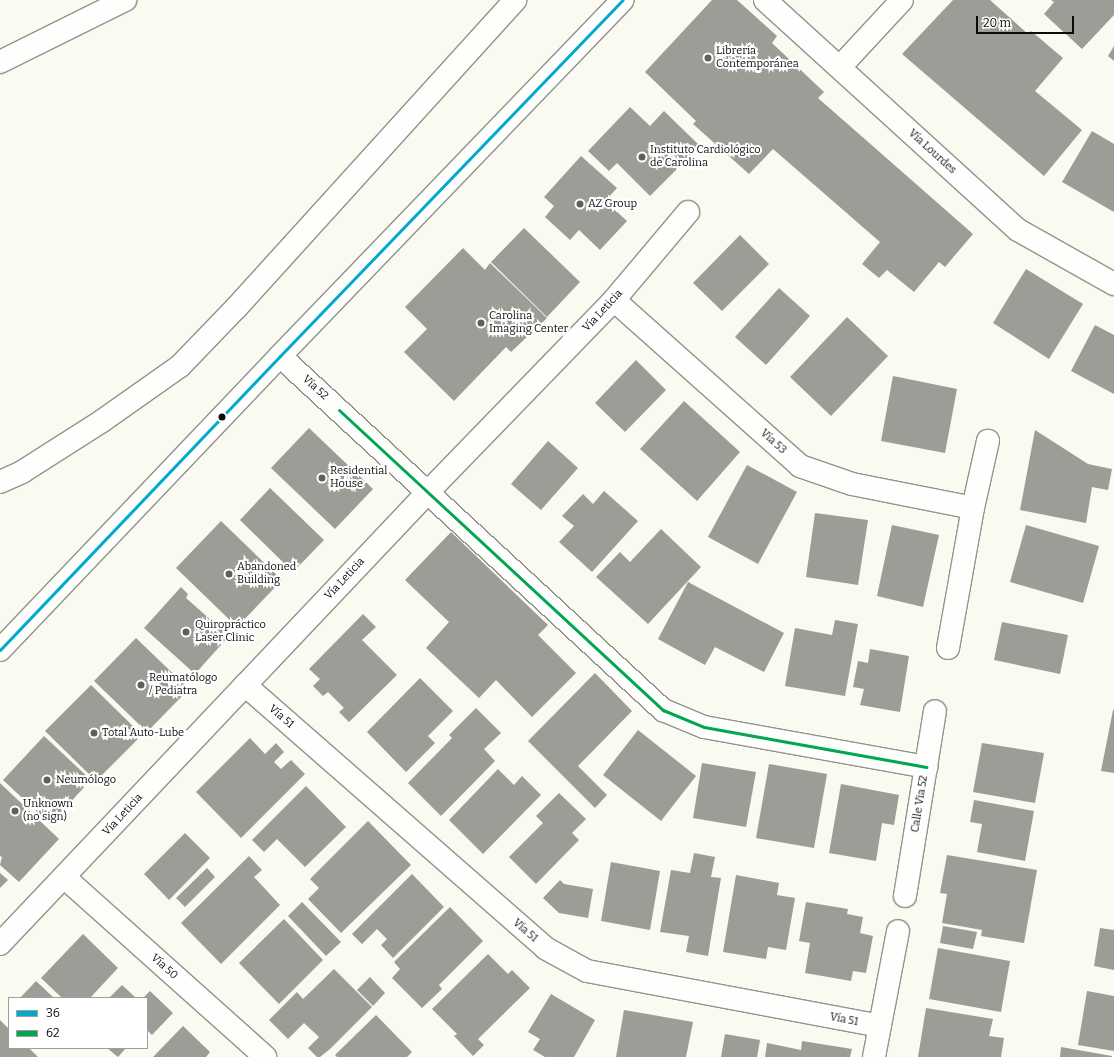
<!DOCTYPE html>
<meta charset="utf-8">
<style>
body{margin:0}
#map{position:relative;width:1114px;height:1057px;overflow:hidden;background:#fafaf0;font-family:Bitter,serif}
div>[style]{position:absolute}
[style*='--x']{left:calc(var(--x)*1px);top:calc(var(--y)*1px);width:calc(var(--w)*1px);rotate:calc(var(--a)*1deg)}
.building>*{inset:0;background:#9d9c96}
.roads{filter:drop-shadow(1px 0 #93938f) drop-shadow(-1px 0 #93938f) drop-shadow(0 1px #93938f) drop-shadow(0 -1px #93938f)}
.minor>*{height:22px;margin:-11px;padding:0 11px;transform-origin:11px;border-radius:11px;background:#fefefd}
.bus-1>*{height:3px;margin:-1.5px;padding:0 1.5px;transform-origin:1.5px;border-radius:1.5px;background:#00a9ce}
.bus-2>*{height:3px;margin:-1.5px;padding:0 1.5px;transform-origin:1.5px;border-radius:1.5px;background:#00a651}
.dots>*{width:11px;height:11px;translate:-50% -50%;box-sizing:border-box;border:2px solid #fff;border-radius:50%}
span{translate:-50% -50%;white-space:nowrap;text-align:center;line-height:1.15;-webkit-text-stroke:4px #fff;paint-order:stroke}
.poi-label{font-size:11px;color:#0c0c0c}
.left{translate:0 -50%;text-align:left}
.street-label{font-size:11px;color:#0c0c0c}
.legend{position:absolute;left:8px;top:997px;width:140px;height:52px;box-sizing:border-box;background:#fff;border:1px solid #9e9e9e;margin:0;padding:5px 7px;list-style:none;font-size:12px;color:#0c0c0c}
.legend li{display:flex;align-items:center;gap:8px;height:20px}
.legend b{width:20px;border:1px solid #9e9e9e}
.scale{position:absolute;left:976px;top:16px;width:98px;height:18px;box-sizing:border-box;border:2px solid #0c0c0c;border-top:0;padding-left:5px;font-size:12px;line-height:14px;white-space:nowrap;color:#0c0c0c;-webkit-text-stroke:3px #fff;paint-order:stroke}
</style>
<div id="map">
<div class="building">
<div style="clip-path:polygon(712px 0,737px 0,777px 36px,772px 43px,824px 92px,818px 98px,973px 234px,945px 267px,939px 262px,914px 292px,887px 270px,879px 278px,862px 264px,880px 242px,773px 149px,749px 174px,693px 124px,696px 121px,645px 72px)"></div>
<div style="clip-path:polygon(953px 0,990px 0,1028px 34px,1031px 31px,1063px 58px,1035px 91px,1082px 130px,1044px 176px,902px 54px)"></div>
<div style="clip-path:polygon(1051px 0,1114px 0,1114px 15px,1082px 49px,1044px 14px,1054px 2px)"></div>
<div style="clip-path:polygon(1114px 46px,1114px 61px,1108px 56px)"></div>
<div style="clip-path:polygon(630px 107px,650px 126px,664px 111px,700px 146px,650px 196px,617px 163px,609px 171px,588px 151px)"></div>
<div style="clip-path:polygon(1092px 131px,1114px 144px,1114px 212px,1062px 182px)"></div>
<div style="clip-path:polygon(581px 156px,617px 188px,605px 201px,627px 221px,600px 250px,579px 230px,570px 240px,545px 217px,554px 206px,544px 197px)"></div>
<div style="clip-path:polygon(524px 228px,580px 282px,547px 317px,491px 262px)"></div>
<div style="clip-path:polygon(740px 235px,769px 264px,722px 311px,693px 283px)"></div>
<div style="clip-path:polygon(463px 248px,485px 270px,490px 263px,547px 318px,511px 352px,506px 347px,454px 401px,404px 352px,427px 329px,405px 307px)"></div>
<div style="clip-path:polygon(1026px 269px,1083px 304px,1049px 359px,993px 323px)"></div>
<div style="clip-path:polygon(779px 288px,810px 316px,766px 365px,735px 337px)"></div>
<div style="clip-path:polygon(847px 317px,888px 356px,831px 416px,790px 377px)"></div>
<div style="clip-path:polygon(1095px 325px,1114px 335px,1114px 394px,1071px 371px)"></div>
<div style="clip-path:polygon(636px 360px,666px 390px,625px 432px,595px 403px)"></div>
<div style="clip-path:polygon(893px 376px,957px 389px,945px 453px,881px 441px)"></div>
<div style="clip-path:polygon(684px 401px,740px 452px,697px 501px,640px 449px)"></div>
<div style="clip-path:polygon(309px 428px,373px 489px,335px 529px,271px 468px)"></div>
<div style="clip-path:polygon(1035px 430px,1088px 464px,1112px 469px,1108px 490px,1092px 487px,1086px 523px,1020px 510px)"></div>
<div style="clip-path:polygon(548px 441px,578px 468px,541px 510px,511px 484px)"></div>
<div style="clip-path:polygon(747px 465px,797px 492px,758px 564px,708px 537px)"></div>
<div style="clip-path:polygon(270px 488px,324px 540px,293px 572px,240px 520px)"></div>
<div style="clip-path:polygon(604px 491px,638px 521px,592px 572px,559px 542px,574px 526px,562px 516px,583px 494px,593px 504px)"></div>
<div style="clip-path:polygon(815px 513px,868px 520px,858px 585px,806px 577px)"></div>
<div style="clip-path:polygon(221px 521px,282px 580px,237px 627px,176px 568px)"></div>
<div style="clip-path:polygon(892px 525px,939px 535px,923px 607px,877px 596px)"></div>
<div style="clip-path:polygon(1026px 525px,1099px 546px,1083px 603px,1010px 582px)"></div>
<div style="clip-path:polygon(661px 529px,701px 567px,648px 624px,596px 577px,620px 552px,630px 562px)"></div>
<div style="clip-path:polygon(451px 532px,548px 625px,538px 635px,576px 673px,532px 717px,496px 680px,479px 698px,426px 648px,449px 622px,405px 580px)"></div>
<div style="clip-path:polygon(688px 582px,784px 633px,764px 672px,715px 647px,705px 665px,658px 639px)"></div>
<div style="clip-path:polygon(181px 587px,188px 594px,186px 598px,229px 636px,195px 674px,144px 628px)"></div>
<div style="clip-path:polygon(363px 614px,376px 627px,362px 640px,397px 675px,349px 722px,339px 712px,344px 708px,328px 692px,323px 696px,313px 686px,320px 679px,309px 669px)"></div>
<div style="clip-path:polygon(835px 620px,858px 624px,845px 696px,785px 686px,795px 628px,832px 635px)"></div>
<div style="clip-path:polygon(1002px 622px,1068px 635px,1060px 674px,994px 660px)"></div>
<div style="clip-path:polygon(136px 638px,189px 689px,147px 732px,94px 681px)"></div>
<div style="clip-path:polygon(870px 649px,909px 656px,900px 712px,860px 705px,864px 689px,853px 687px,858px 661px,868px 663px)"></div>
<div style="clip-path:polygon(595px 673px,632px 711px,578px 766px,607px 795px,595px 808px,528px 741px)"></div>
<div style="clip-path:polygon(420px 678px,453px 711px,428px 736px,435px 743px,406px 772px,367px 732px)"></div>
<div style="clip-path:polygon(91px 685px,142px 735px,96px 781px,45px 731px)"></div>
<div style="clip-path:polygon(476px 708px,501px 733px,484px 749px,495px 761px,441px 816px,408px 783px,452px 738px,449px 735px)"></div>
<div style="clip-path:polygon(1113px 710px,1114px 710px,1114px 773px,1101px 771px)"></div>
<div style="clip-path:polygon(638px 730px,696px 776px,661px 821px,603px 775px)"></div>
<div style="clip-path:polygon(44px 736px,91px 780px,50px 824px,3px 780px)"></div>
<div style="clip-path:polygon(250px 738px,265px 754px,276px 743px,284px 752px,274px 762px,281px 769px,291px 760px,305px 774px,241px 838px,196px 792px)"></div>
<div style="clip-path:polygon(982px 743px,1044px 753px,1035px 803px,973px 792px)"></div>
<div style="clip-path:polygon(702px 763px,756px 772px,746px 827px,693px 818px)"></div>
<div style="clip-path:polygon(769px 764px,827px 774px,814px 848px,756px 838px)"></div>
<div style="clip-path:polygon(498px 769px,514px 785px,522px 776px,541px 795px,483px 854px,449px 820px)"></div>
<div style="clip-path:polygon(0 783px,59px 839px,19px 882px,0 865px,2px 857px,0 856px)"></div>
<div style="clip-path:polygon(841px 784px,899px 795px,894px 825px,882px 823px,876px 861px,829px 853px)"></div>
<div style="clip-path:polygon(306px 786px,346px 827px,305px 867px,277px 839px,264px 852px,252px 840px)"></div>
<div style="clip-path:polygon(559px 793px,586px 819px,572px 833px,579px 840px,536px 884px,509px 857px,543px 823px,536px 816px)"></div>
<div style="clip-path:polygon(974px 800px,1034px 811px,1025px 861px,977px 852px,982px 824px,970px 822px)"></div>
<div style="clip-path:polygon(368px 821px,411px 865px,341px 933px,308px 899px,319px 888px,310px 879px)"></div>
<div style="clip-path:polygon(185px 833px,210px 858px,169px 900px,144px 874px)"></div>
<div style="clip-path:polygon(694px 853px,715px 857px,711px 877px,721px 878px,708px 956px,686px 952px,689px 936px,660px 932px,671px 870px,690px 873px)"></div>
<div style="clip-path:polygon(947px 855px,1037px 870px,1024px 943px,981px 936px,982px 930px,942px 923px,947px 894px,940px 893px)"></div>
<div style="clip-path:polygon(249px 856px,262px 870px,254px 877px,280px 905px,221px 964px,181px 923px)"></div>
<div style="clip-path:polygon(611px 862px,660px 871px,650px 930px,601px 921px)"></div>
<div style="clip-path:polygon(207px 868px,215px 877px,185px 907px,176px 898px)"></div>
<div style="clip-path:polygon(0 873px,8px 880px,0 888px)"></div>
<div style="clip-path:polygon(412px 874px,444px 907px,393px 958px,381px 945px,387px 939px,377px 929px,362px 944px,352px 934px)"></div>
<div style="clip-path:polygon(736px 875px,779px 883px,777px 895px,795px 898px,786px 950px,768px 947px,766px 959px,723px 952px)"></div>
<div style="clip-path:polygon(560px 880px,564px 884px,593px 889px,588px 918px,559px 913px,543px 898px)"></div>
<div style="clip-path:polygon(302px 902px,341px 942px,326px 956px,288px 916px)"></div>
<div style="clip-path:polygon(806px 902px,848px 909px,847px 914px,863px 917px,860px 933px,873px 936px,866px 973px,853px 971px,851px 981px,805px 973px,810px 943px,799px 941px)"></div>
<div style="clip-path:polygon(450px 907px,483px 941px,439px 985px,442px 989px,422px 1008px,392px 978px,400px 969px,394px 962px)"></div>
<div style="clip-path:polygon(284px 919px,323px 960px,279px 1004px,239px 963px)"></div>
<div style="clip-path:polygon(943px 926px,977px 932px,973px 949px,940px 943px)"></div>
<div style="clip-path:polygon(1100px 928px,1114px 930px,1114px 970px,1094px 966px)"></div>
<div style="clip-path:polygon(83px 934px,118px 968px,90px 998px,62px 998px,41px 978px)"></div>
<div style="clip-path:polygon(938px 948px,1010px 961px,1001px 1012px,929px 999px)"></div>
<div style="clip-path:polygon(488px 954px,508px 974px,512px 970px,530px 988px,478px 1039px,484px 1045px,473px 1056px,454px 1036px,457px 1034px,432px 1009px)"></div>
<div style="clip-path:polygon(334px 969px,372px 1007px,330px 1049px,320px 1057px,317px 1057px,308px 1048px,319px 1037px,304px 1023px,288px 1039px,269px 1020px,297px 992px,303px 999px)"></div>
<div style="clip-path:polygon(370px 977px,385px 993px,373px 1006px,357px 990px)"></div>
<div style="clip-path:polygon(36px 981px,54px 998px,20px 998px)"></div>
<div style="clip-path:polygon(122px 985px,136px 998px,109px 998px)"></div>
<div style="clip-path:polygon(150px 991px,173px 1013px,152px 1035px,147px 1030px,147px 998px,143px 998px)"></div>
<div style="clip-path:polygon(1087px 991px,1114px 996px,1114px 1051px,1078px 1045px)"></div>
<div style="clip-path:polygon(551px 994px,595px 1020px,574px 1057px,545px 1057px,533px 1050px,540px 1039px,528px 1032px)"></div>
<div style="clip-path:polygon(926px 1008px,993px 1019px,989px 1036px,1004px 1038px,1001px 1057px,918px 1057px)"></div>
<div style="clip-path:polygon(624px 1010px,693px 1022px,686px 1057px,616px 1057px)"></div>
<div style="clip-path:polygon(376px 1015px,412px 1052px,407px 1057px,337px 1057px,335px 1055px)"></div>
<div style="clip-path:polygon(0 1020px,9px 1029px,9px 1048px,29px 1048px,38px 1057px,0 1057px)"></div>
<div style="clip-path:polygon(183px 1026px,210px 1052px,206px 1057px,153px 1057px)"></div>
<div style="clip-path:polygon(725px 1034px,760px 1040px,757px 1057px,721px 1057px)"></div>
<div style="clip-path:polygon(802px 1041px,852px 1049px,850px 1057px,765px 1057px,767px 1043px,801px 1050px)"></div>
<div style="clip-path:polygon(1061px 1047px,1112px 1056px,1112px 1057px,1060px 1057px)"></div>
<div style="clip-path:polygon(107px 1048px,126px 1048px,118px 1057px)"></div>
</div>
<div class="roads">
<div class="minor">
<div style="--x:765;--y:0;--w:342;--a:42.3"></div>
<div style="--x:1018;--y:230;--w:110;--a:29.4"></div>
<div style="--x:0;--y:62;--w:140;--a:-26.4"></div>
<div style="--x:840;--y:67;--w:91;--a:-47.2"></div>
<div style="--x:614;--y:300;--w:249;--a:41.7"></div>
<div style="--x:800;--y:466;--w:55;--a:19.1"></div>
<div style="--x:852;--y:484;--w:123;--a:11.2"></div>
<div style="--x:280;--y:356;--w:522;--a:42.75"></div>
<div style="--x:663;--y:710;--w:44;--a:22.5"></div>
<div style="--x:704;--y:727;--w:226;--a:10.2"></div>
<div style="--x:0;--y:482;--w:24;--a:-24"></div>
<div style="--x:22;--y:472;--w:95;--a:-32.5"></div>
<div style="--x:102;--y:421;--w:95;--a:-35.2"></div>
<div style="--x:180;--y:366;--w:81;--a:-46"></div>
<div style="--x:236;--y:308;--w:416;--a:-47.8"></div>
<div style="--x:948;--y:648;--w:142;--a:-79.9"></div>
<div style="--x:973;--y:508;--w:69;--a:-77.4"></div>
<div style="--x:0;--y:650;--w:406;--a:-46.4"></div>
<div style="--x:280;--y:356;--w:494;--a:-46.1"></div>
<div style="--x:245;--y:685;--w:399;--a:41.2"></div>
<div style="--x:545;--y:948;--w:48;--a:28.7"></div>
<div style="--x:587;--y:971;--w:298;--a:10.6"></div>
<div style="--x:64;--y:877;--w:270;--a:41.8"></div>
<div style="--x:905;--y:896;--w:187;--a:-80.8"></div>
<div style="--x:0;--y:944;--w:622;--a:-46.56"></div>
<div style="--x:428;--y:492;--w:267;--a:-45.9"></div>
<div style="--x:614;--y:300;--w:115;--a:-49.9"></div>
<div style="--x:874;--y:1057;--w:128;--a:-79.2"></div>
</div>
</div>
<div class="bus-1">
<div style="--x:0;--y:650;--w:406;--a:-46.4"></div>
<div style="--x:280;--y:356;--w:494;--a:-46.1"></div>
</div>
<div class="bus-2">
<div style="--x:339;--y:410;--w:442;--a:42.8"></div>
<div style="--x:663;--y:710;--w:44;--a:22.5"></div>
<div style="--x:704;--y:727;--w:226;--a:10.2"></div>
</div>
<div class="dots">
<div style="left:708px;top:58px;background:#5f5f5c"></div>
<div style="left:642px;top:157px;background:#5f5f5c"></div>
<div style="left:580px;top:204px;background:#5f5f5c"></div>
<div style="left:481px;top:323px;background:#5f5f5c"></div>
<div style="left:222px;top:417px;background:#0c0c0c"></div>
<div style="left:322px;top:478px;background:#5f5f5c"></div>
<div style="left:229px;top:574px;background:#5f5f5c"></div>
<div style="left:186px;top:632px;background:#5f5f5c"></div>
<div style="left:141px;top:685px;background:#5f5f5c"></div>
<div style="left:94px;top:733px;background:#5f5f5c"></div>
<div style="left:47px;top:780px;background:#5f5f5c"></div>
<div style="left:15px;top:811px;background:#5f5f5c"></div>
</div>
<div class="poi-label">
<span class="left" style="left:716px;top:58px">Librería<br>Contemporánea</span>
<span class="left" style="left:650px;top:157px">Instituto Cardiológico<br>de Carolina</span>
<span class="left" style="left:588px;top:204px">AZ Group</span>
<span class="left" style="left:489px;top:323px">Carolina<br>Imaging Center</span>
<span class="left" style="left:330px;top:478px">Residential<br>House</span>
<span class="left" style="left:237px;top:574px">Abandoned<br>Building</span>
<span class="left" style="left:195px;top:632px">Quiropráctico<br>Laser Clinic</span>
<span class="left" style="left:149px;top:685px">Reumatólogo<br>/ Pediatra</span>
<span class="left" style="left:102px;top:733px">Total Auto-Lube</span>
<span class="left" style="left:56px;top:780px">Neumólogo</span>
<span class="left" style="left:23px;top:811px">Unknown<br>(no sign)</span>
</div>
<div class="street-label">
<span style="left:932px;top:152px;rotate:42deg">Vía Lourdes</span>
<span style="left:603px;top:311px;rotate:-47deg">Vía Leticia</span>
<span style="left:315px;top:388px;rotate:42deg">Vía 52</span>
<span style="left:773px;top:442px;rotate:42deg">Vía 53</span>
<span style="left:345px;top:579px;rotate:-47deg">Vía Leticia</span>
<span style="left:281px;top:717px;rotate:41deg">Vía 51</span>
<span style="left:920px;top:804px;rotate:-81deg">Calle Via 52</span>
<span style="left:123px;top:815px;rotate:-47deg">Vía Leticia</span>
<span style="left:525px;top:931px;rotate:41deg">Vía 51</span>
<span style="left:164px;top:967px;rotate:42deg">Vía 50</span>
<span style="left:844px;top:1020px;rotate:11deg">Vía 51</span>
</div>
<ul class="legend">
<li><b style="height:5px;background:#00a9ce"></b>36</li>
<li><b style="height:5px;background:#00a651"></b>62</li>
</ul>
<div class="scale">20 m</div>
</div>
